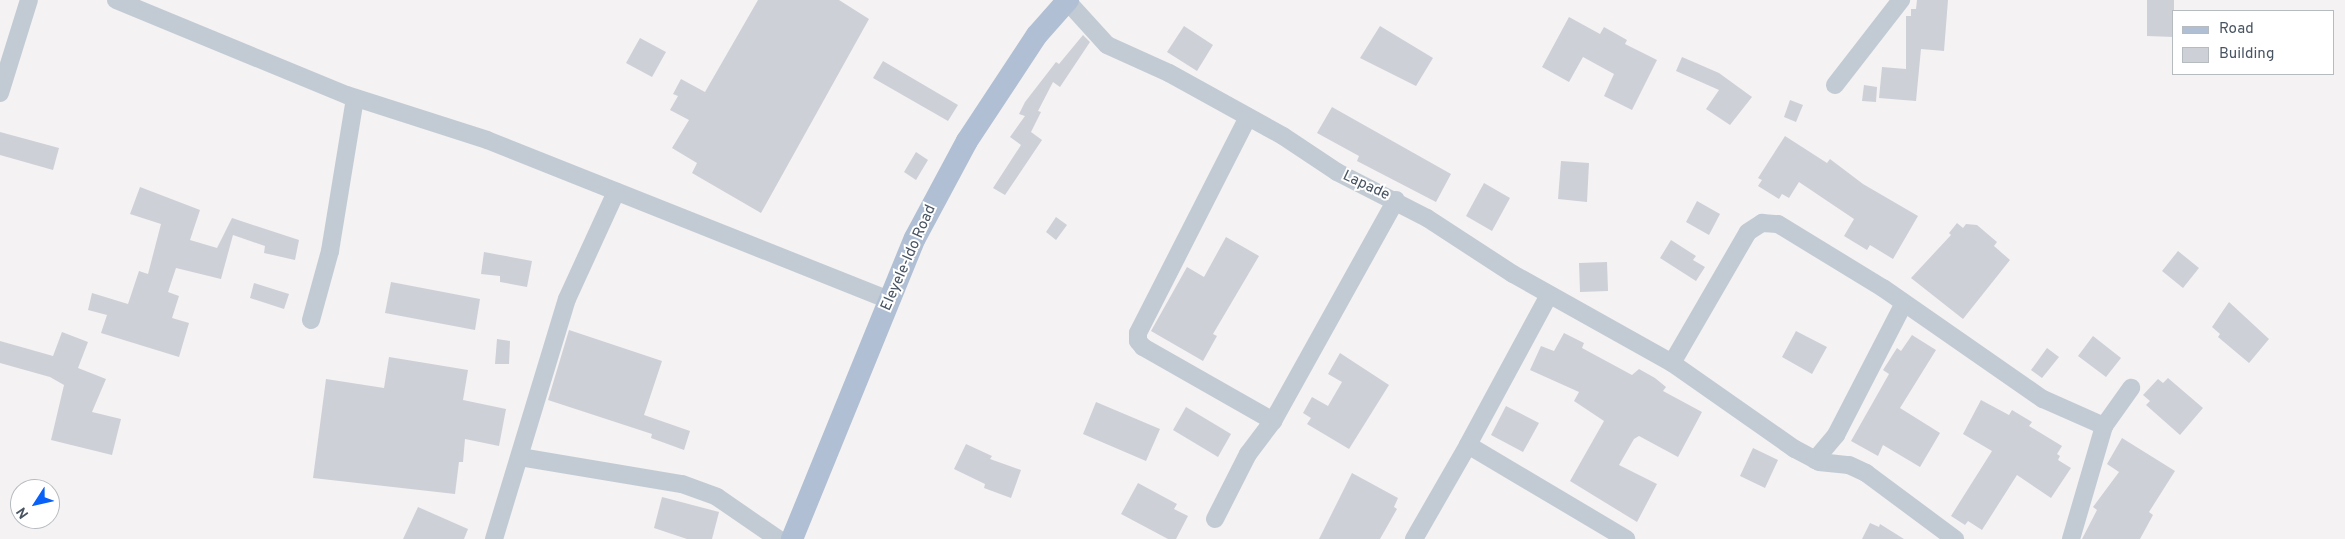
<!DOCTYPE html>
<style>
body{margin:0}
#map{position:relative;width:2345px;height:539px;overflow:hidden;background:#f4f2f2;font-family:Overpass,sans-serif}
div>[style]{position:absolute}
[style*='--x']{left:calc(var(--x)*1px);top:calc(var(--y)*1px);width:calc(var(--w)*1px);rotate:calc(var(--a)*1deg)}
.building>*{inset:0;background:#ced0d8}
.minor>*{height:18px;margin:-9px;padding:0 9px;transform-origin:9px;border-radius:9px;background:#c2cbd4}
.major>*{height:22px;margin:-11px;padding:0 11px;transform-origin:11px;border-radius:11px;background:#b0bfd3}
span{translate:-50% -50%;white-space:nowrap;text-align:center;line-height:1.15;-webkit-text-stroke:4px #fff;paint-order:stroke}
.street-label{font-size:15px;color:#485462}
.legend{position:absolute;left:2172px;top:10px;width:162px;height:65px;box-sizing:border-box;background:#fff;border:1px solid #b6bbc0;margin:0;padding:6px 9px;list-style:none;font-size:15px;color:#485462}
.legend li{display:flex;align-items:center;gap:10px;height:25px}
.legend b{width:25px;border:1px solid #b6bbc0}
.north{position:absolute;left:10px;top:479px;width:50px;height:50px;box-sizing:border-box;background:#fff;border:1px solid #b6bbc0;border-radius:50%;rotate:235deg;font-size:14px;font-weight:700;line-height:20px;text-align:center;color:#485462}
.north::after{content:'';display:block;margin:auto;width:18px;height:22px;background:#0961f7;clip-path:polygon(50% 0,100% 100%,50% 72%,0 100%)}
</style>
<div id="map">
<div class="building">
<div style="clip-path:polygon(758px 0,839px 0,869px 19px,761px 213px,692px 173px,697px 163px,672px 148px,689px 120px,670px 110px,678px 96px,673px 94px,681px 79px,705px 92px)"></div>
<div style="clip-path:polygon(1917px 0,1948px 0,1944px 51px,1921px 49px,1916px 101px,1879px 98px,1882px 67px,1906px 69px,1906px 16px,1911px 16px,1911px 9px,1916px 9px)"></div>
<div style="clip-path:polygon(2147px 0,2174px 0,2174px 37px,2147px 36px)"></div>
<div style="clip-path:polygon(1569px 17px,1600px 34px,1604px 27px,1627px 40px,1625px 44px,1657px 60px,1632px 110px,1604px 96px,1614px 74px,1583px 57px,1569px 82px,1542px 67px)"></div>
<div style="clip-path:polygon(1184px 26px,1213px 45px,1197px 71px,1167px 52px)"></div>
<div style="clip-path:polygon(1380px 26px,1433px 58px,1416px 86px,1360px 58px)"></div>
<div style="clip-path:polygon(1083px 35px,1090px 42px,1060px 87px,1053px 82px,1038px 111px,1041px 112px,1031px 132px,1042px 140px,1005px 195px,993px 188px,1021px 145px,1010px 137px,1025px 116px,1019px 114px,1025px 102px,1056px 62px,1059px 64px)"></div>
<div style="clip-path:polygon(640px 38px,666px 52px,652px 77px,626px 63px)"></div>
<div style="clip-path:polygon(1682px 57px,1719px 73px,1752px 97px,1730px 125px,1706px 109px,1719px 90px,1676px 71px)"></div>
<div style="clip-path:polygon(883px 61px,958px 105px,948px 121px,873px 78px)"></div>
<div style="clip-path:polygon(1864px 85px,1877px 87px,1876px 102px,1862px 101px)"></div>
<div style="clip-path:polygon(1790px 100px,1803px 105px,1796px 122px,1784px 117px)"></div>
<div style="clip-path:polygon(1332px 107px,1451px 174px,1436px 202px,1357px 161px,1359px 156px,1317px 133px)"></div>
<div style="clip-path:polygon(0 132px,59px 148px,53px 170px,0 155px)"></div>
<div style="clip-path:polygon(1785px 136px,1827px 163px,1830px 159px,1863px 184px,1918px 216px,1893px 259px,1870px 245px,1867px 250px,1844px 236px,1854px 219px,1799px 182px,1789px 198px,1782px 194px,1779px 199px,1758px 186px,1762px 180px,1758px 178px)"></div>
<div style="clip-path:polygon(916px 152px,928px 160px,916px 180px,904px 172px)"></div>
<div style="clip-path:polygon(1561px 161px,1589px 163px,1587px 202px,1558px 199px)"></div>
<div style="clip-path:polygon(1484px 183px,1510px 198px,1492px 231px,1466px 216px)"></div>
<div style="clip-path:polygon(140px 187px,200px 210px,190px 240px,217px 248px,232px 218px,299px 240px,295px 260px,264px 253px,265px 246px,233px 235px,221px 279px,176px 268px,168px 292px,179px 296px,172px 318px,189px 323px,179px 357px,101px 333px,107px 315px,88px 310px,92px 293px,128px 304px,139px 271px,148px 274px,161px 224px,130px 214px)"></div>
<div style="clip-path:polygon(1697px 201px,1720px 214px,1709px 235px,1686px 222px)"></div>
<div style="clip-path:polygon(1056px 217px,1067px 225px,1056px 240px,1046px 232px)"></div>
<div style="clip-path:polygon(1957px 223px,1963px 228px,1966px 224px,1977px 225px,1997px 242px,1994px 246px,2010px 260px,1963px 319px,1911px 278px,1951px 235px,1949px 233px)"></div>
<div style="clip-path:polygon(1226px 237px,1259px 256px,1213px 334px,1217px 336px,1203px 361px,1151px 331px,1187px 267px,1204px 277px)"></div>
<div style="clip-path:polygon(1671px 240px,1696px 256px,1693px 260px,1705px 267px,1696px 281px,1660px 258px)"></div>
<div style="clip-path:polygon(2178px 251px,2199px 268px,2183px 288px,2162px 271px)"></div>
<div style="clip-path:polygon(484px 252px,532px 261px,527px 287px,500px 282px,500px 276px,481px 274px)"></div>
<div style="clip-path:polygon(1607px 262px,1608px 291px,1580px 292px,1579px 263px)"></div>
<div style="clip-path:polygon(391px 282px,480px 299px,475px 330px,385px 313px)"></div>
<div style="clip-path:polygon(254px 283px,289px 294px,284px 309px,250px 298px)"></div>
<div style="clip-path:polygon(2229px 302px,2269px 339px,2249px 363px,2218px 337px,2220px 334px,2212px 327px)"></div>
<div style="clip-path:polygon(569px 330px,662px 361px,644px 415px,690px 431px,684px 450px,651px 438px,652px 434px,548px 400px)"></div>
<div style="clip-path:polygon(1796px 331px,1827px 347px,1812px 374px,1782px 357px)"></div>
<div style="clip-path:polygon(62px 332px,88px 342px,78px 368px,106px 379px,92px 412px,121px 419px,112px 455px,51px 440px,64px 385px,50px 377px,0 363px,0 341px,53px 356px)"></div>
<div style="clip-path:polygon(1564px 333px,1584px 343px,1582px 348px,1632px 375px,1639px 369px,1655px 378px,1666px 387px,1663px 391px,1702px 412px,1678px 457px,1639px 436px,1634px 439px,1619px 465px,1657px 484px,1637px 522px,1570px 481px,1604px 421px,1574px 401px,1579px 392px,1530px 370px,1541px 346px,1554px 351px)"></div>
<div style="clip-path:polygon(1912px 335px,1936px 350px,1900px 408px,1940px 433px,1920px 467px,1883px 445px,1878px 456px,1851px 441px,1889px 374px,1883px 370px,1897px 348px,1901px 351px)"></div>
<div style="clip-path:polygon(2093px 336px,2121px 358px,2106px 377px,2078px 356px)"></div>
<div style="clip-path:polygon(497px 339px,510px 341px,509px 364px,495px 364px)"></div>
<div style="clip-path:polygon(2047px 348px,2059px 357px,2042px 378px,2031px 370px)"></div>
<div style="clip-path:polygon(1340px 353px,1389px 385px,1349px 449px,1307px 424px,1311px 418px,1303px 413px,1312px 397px,1328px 406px,1342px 382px,1328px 374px)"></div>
<div style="clip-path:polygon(389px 357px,468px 370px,463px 400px,506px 409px,499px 446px,465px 439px,463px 462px,459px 462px,455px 494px,313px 478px,326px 379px,384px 388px)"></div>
<div style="clip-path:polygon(2168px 378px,2203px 408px,2180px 435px,2146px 405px,2150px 401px,2143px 395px,2158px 379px,2163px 383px)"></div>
<div style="clip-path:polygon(1981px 400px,2009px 415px,2012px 410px,2032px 422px,2029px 426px,2062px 446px,2057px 454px,2060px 456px,2058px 460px,2071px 468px,2051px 498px,2017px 475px,1982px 530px,1968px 521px,1965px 525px,1951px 516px,1992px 451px,1963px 434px)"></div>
<div style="clip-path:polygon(1096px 402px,1160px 429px,1146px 461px,1083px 434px)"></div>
<div style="clip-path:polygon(1506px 406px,1539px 423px,1523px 452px,1491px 435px)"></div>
<div style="clip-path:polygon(1186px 407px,1231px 434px,1218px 457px,1173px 430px)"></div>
<div style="clip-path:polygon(2122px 438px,2175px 471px,2149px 512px,2153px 515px,2140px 539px,2082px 539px,2097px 510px,2093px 507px,2119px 472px,2107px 464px)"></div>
<div style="clip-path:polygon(966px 444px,992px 456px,990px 459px,1021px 470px,1011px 498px,984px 488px,985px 484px,954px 469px)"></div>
<div style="clip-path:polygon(1753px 448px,1778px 460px,1765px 488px,1740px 476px)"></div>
<div style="clip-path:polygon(1352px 473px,1398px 498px,1394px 507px,1397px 509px,1380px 539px,1319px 539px)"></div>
<div style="clip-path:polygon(1138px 483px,1177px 504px,1174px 509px,1188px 516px,1176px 539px,1168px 539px,1121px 514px)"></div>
<div style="clip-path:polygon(662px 497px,719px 512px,712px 539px,687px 539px,654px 528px)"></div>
<div style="clip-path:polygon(418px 507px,468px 529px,464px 539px,403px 539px)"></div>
<div style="clip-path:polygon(1870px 523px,1879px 527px,1880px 524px,1904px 539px,1862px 539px)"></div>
</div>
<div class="minor">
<div style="--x:116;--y:0;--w:250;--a:22.4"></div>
<div style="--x:347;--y:95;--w:147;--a:17.8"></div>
<div style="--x:487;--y:140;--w:433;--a:21.7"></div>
<div style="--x:1067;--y:1;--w:59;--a:47.7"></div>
<div style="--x:1107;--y:45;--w:68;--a:24.3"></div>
<div style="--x:1169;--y:73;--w:130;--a:28.9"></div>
<div style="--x:1283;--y:136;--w:65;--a:33.7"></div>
<div style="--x:1337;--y:172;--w:101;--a:27.1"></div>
<div style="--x:1427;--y:218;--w:103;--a:33.1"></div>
<div style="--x:1513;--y:274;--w:182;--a:29.2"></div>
<div style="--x:1672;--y:363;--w:150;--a:35"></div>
<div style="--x:1795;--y:449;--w:27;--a:28"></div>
<div style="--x:1819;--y:462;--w:30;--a:6"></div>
<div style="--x:1849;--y:465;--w:19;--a:25"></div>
<div style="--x:1866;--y:473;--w:111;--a:36.6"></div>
<div style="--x:1835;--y:85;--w:108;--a:-52.2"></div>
<div style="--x:0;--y:93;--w:97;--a:-72.7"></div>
<div style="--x:1248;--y:117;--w:242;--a:117"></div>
<div style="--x:1138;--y:333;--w:8;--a:90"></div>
<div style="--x:1138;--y:341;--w:8;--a:50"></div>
<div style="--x:1143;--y:347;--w:150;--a:29.6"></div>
<div style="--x:1549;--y:295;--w:170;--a:118.4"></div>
<div style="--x:1468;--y:445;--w:184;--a:30.7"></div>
<div style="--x:311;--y:320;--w:72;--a:-74.6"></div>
<div style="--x:330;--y:251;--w:155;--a:-80.7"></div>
<div style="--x:1672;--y:363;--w:151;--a:-59.9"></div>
<div style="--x:1748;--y:232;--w:17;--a:-33"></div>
<div style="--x:1762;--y:223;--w:16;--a:4"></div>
<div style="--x:1778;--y:224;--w:123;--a:31.4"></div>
<div style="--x:1883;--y:288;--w:195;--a:34.8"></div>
<div style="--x:2043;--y:399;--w:67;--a:23.9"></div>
<div style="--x:520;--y:457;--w:164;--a:9.5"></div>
<div style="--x:682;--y:484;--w:37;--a:20"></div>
<div style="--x:717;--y:497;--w:74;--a:34.5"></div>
<div style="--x:1815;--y:460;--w:33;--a:-50"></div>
<div style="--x:1836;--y:435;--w:148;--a:-62.7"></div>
<div style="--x:1215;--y:519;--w:73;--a:-63.1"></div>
<div style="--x:1248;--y:454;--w:41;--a:-52.9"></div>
<div style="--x:1273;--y:421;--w:253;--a:-60.9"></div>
<div style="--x:494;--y:539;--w:251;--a:-73.1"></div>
<div style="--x:567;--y:299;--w:118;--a:-65.4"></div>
<div style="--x:1414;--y:539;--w:108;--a:-60.1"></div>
<div style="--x:2071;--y:539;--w:118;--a:-73.7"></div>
<div style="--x:2104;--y:426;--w:47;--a:-54.6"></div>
</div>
<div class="major">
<div style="--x:792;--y:539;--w:325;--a:-67.8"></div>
<div style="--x:915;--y:238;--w:110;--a:-61.8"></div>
<div style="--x:967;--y:141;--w:127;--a:-56.6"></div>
<div style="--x:1037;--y:35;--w:47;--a:-48.5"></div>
</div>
<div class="street-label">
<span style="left:1366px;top:186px;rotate:25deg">Lapade</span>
<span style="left:909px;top:258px;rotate:-66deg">Eleyele-Ido Road</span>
</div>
<ul class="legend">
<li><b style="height:6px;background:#b0bfd3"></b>Road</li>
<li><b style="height:14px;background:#ced0d8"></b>Building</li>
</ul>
<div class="north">N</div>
</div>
